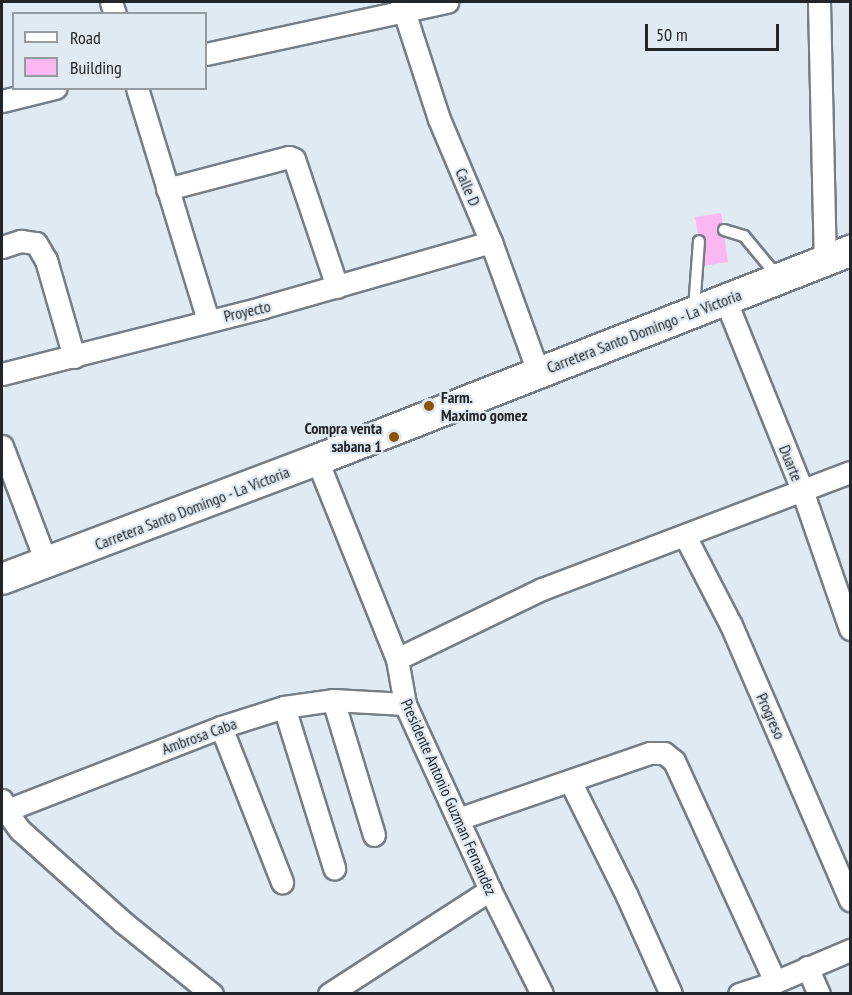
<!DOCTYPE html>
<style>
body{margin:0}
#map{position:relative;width:852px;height:995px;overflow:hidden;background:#e0eaf2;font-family:"PT Sans Narrow",sans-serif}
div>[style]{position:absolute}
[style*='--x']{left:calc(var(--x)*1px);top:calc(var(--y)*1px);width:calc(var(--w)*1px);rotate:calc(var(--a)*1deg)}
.building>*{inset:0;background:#fbb7f1}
.roads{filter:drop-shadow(2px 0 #757e86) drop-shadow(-2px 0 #757e86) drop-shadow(0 2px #757e86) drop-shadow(0 -2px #757e86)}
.lane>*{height:10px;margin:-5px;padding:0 5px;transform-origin:5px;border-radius:5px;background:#fff}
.street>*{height:21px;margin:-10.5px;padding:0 10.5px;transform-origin:10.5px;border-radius:10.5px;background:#fff}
.secondary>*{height:30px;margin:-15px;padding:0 15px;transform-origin:15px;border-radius:15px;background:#fff}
.dots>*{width:16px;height:16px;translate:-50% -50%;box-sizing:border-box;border:3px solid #e0eaf2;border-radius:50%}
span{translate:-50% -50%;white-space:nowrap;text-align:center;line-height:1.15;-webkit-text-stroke:4.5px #e0eaf2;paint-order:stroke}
.street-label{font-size:16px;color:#222528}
.poi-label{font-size:16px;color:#222528;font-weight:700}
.left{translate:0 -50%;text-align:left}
.right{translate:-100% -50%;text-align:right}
.frame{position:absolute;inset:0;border:3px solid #222528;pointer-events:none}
.legend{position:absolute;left:12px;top:12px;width:195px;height:78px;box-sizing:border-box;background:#e0eaf2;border:2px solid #949ba1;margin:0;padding:8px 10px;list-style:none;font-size:18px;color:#222528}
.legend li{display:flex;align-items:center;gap:12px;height:30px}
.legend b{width:30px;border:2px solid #949ba1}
.scale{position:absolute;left:645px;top:24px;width:134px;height:27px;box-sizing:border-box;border:3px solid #222528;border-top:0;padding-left:8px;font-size:18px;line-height:21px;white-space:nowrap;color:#222528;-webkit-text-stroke:4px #e0eaf2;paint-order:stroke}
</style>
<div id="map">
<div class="building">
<div style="clip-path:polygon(721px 213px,728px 262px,703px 266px,695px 217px)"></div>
</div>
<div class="roads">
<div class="lane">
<div style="--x:724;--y:230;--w:21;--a:17"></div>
<div style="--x:744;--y:236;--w:53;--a:50.3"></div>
<div style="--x:694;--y:309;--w:68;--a:-85.8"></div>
</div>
<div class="street">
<div style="--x:111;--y:2;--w:13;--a:72"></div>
<div style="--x:401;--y:2;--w:123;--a:72"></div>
<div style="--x:439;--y:119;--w:134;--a:67.1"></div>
<div style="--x:491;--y:242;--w:138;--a:70.1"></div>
<div style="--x:819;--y:2;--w:259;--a:88.7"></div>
<div style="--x:206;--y:54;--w:247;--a:-12.2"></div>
<div style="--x:137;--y:88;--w:243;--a:73"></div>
<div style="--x:2;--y:101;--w:55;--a:-13.8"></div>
<div style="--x:167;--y:189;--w:126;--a:-14.7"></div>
<div style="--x:289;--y:157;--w:5;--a:22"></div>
<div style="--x:294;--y:159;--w:135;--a:71.4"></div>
<div style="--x:2;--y:247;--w:20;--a:-18"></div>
<div style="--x:21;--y:241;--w:15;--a:8"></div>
<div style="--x:36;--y:243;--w:20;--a:60"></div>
<div style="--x:46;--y:260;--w:101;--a:73.9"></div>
<div style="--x:725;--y:299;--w:206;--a:68"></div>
<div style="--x:802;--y:490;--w:147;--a:70.9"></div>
<div style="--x:2;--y:374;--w:270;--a:-14.3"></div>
<div style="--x:264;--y:307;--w:236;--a:-16"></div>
<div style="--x:2;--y:446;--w:124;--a:69.2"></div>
<div style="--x:317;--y:460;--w:214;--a:68.1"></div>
<div style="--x:397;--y:659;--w:46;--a:79.9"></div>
<div style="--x:405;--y:704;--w:205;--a:65.4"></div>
<div style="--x:490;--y:890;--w:116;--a:63.4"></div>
<div style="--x:685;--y:536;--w:100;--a:62.7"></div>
<div style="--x:731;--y:625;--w:300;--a:66.6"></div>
<div style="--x:397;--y:659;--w:161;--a:-25.8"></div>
<div style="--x:542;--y:589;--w:329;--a:-20.8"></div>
<div style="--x:333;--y:700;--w:141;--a:73.1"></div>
<div style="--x:284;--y:707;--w:169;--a:72.7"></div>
<div style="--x:221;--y:727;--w:167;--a:68.5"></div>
<div style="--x:570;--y:781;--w:128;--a:63.6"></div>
<div style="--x:627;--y:896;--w:107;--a:65.8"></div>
<div style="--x:2;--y:800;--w:12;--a:70"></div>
<div style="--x:6;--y:811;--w:24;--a:54"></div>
<div style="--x:20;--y:830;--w:140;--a:41.8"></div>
<div style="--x:124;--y:923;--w:113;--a:38.9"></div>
<div style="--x:2;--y:812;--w:235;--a:-21.2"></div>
<div style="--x:221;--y:727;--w:66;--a:-17.6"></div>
<div style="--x:284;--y:707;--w:49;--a:-8.1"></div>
<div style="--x:333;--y:700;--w:72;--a:3.2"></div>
<div style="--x:458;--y:819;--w:203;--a:-19"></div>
<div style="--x:650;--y:753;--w:14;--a:0"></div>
<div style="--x:664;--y:753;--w:13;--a:39"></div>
<div style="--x:674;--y:761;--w:243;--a:65.4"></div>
<div style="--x:807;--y:967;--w:30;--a:66"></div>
<div style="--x:329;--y:994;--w:192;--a:-32.9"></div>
<div style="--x:739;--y:994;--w:38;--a:-18"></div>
<div style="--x:775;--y:982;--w:82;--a:-23.1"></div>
</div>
<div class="secondary">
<div style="--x:2;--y:579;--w:337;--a:-20.7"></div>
<div style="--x:317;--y:460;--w:573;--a:-21.41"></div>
</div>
</div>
<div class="dots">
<div style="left:429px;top:406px;background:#8b5208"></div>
<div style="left:394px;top:437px;background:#8b5208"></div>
</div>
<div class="street-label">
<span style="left:468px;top:187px;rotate:67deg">Calle D</span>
<span style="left:247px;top:311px;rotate:-13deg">Proyecto</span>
<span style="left:644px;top:331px;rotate:-21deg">Carretera Santo Domingo - La Victoria</span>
<span style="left:791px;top:463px;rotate:68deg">Duarte</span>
<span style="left:192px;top:508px;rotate:-21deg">Carretera Santo Domingo - La Victoria</span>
<span style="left:771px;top:716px;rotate:66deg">Progreso</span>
<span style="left:199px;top:736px;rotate:-20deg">Ambrosa Caba</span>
<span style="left:449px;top:797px;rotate:66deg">Presidente Antonio Guzman Fernandez</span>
</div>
<div class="poi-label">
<span class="left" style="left:441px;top:406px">Farm.<br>Maximo gomez</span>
<span class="right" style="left:382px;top:437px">Compra venta<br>sabana 1</span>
</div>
<div class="frame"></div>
<ul class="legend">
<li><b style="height:8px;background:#fff"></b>Road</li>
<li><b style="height:16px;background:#fbb7f1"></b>Building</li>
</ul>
<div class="scale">50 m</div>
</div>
